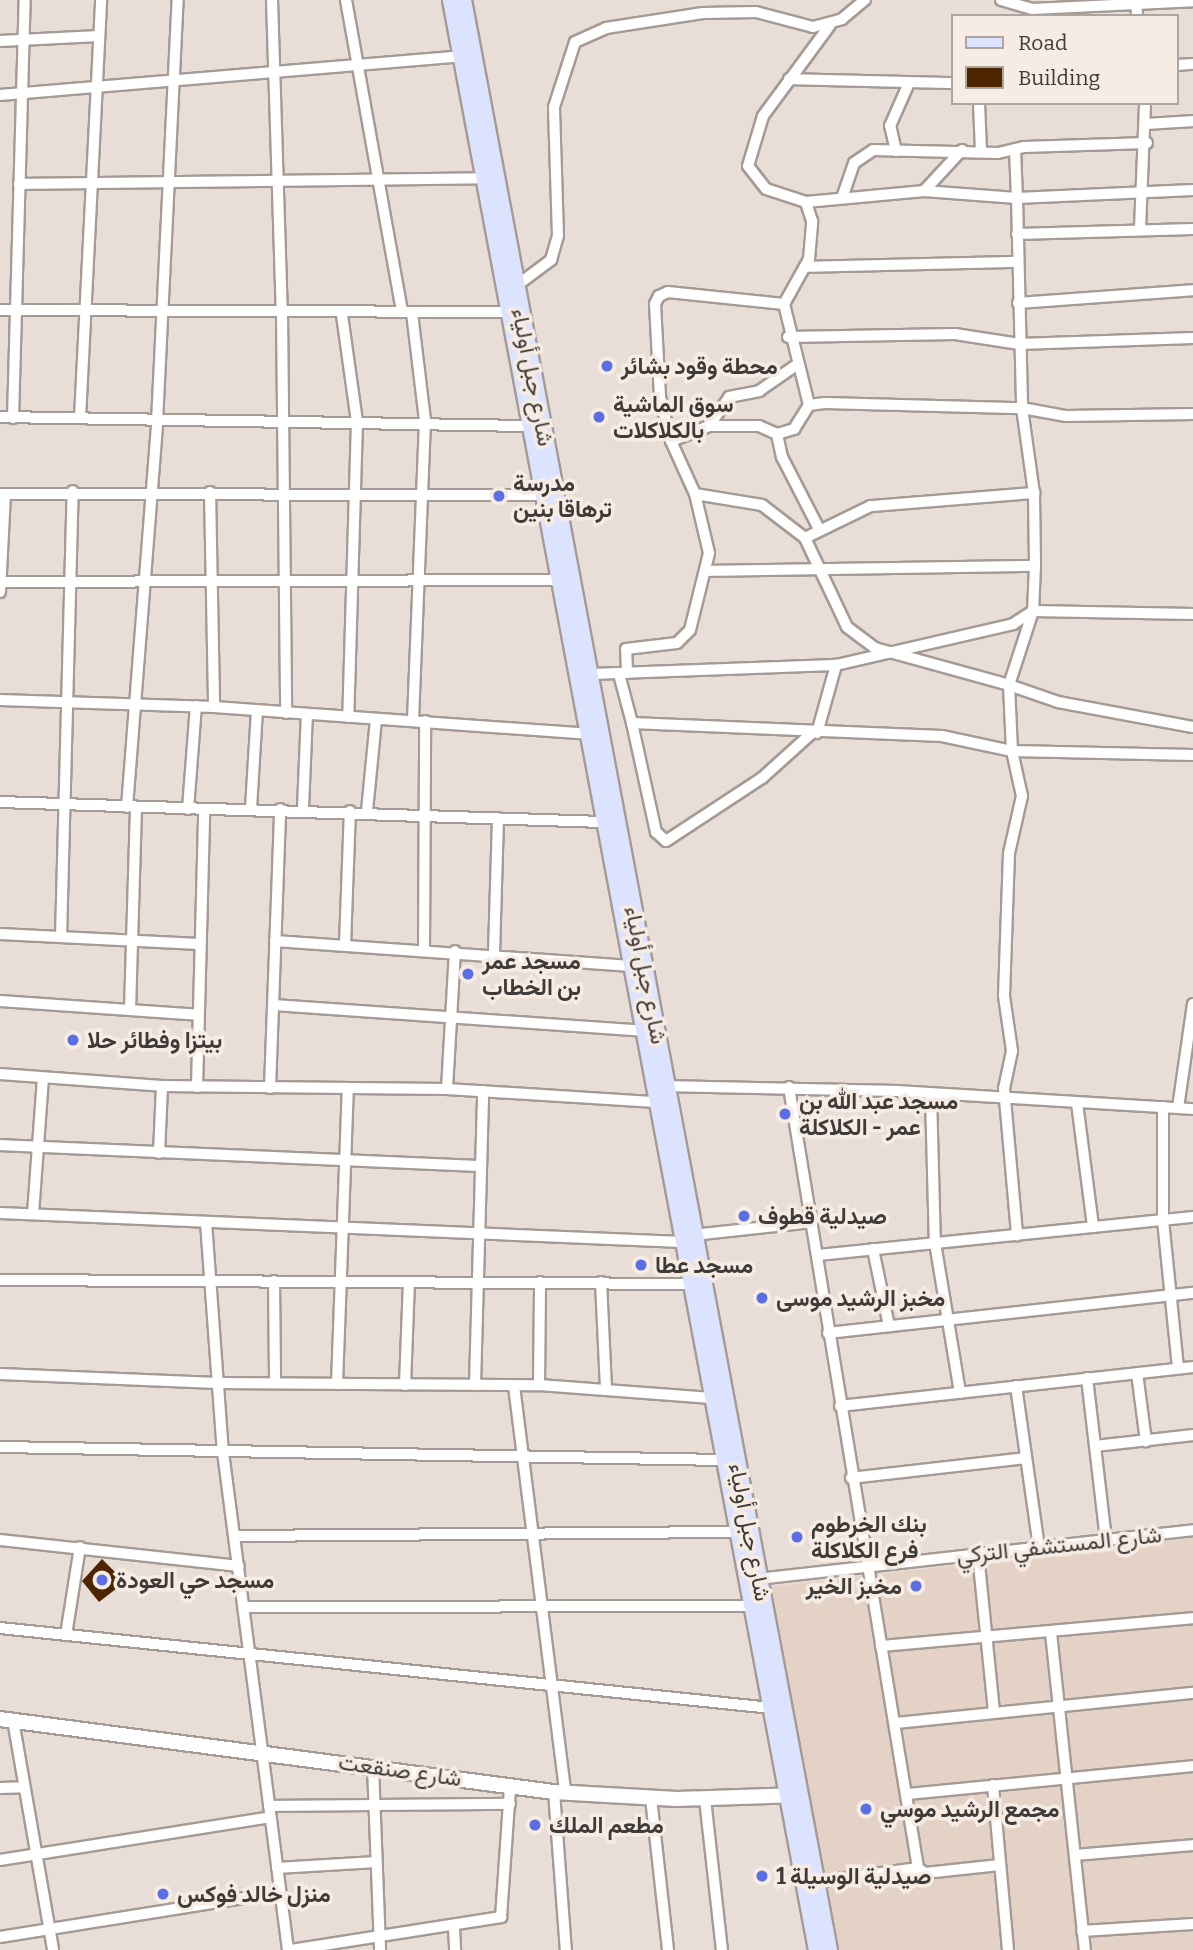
<!DOCTYPE html>
<meta charset="utf-8">
<style>
body{margin:0}
#map{position:relative;width:1193px;height:1950px;overflow:hidden;background:#e9ded7;font-family:Bitter,Vazirmatn,serif}
div>[style]{position:absolute}
[style*='--x']{left:calc(var(--x)*1px);top:calc(var(--y)*1px);width:calc(var(--w)*1px);rotate:calc(var(--a)*1deg)}
.built>*{inset:0;background:#e3d2c5}
.building>*{inset:0;background:#4d2600}
.roads{filter:drop-shadow(2px 0 #a59b94) drop-shadow(-2px 0 #a59b94) drop-shadow(0 2px #a59b94) drop-shadow(0 -2px #a59b94)}
.street>*{height:10px;margin:-5px;padding:0 5px;transform-origin:5px;border-radius:5px;background:#fff}
.secondary>*{height:14px;margin:-7px;padding:0 7px;transform-origin:7px;border-radius:7px;background:#fff}
.primary>*{height:16px;margin:-8px;padding:0 8px;transform-origin:8px;border-radius:8px;background:#dce3fe}
.dots>*{width:19px;height:19px;translate:-50% -50%;box-sizing:border-box;border:4px solid #f6ece4;border-radius:50%}
span{translate:-50% -50%;white-space:nowrap;text-align:center;line-height:1.15;-webkit-text-stroke:7px #f6ece4;paint-order:stroke}
.poi-label{font-size:23px;color:#3f3b38;font-weight:700}
.left{translate:0 -50%;text-align:left}
.right{translate:-100% -50%;text-align:right}
.street-label{font-size:23px;color:#3f3b38}
.legend{position:absolute;left:951px;top:14px;width:228px;height:91px;box-sizing:border-box;background:#f6ece4;border:2px solid #ada59f;margin:0;padding:9px 12px;list-style:none;font-size:21px;color:#3f3b38}
.legend li{display:flex;align-items:center;gap:14px;height:35px}
.legend b{width:35px;border:2px solid #ada59f}
</style>
<div id="map">
<div class="built">
<div style="clip-path:polygon(1193px 1538px,1193px 1950px,840px 1950px,768px 1587px)"></div>
</div>
<div class="building">
<div style="clip-path:polygon(102px 1559px,125px 1582px,99px 1602px,82px 1581px)"></div>
</div>
<div class="roads">
<div class="street">
<div style="--x:272;--y:0;--w:313;--a:88.2"></div>
<div style="--x:282;--y:313;--w:400;--a:89.4"></div>
<div style="--x:346;--y:0;--w:317;--a:79.8"></div>
<div style="--x:1001;--y:0;--w:32;--a:16"></div>
<div style="--x:1032;--y:9;--w:161;--a:-2.8"></div>
<div style="--x:1136;--y:0;--w:16;--a:86"></div>
<div style="--x:0;--y:41;--w:99;--a:-2.9"></div>
<div style="--x:1177;--y:65;--w:16;--a:-4"></div>
<div style="--x:789;--y:79;--w:164;--a:1.4"></div>
<div style="--x:0;--y:95;--w:463;--a:-4.8"></div>
<div style="--x:979;--y:103;--w:48;--a:87.6"></div>
<div style="--x:1147;--y:124;--w:46;--a:-3.7"></div>
<div style="--x:1015;--y:149;--w:49;--a:87.7"></div>
<div style="--x:1017;--y:198;--w:176;--a:-2.6"></div>
<div style="--x:896;--y:151;--w:26;--a:-103"></div>
<div style="--x:890;--y:126;--w:47;--a:-66.2"></div>
<div style="--x:19;--y:184;--w:465;--a:-0.7"></div>
<div style="--x:924;--y:191;--w:56;--a:-47.2"></div>
<div style="--x:842;--y:198;--w:37;--a:-71"></div>
<div style="--x:854;--y:163;--w:23;--a:-34"></div>
<div style="--x:873;--y:150;--w:125;--a:1.4"></div>
<div style="--x:998;--y:153;--w:27;--a:-13"></div>
<div style="--x:1024;--y:147;--w:123;--a:-1.9"></div>
<div style="--x:806;--y:202;--w:119;--a:-5.3"></div>
<div style="--x:924;--y:191;--w:93;--a:4.3"></div>
<div style="--x:1017;--y:198;--w:210;--a:88.6"></div>
<div style="--x:1022;--y:408;--w:86;--a:82"></div>
<div style="--x:1034;--y:493;--w:73;--a:89.2"></div>
<div style="--x:1035;--y:566;--w:45;--a:92.5"></div>
<div style="--x:1033;--y:611;--w:78;--a:108"></div>
<div style="--x:1009;--y:685;--w:52;--a:19.1"></div>
<div style="--x:1058;--y:702;--w:137;--a:10.5"></div>
<div style="--x:1140;--y:229;--w:126;--a:-87.7"></div>
<div style="--x:1017;--y:234;--w:176;--a:-1.6"></div>
<div style="--x:805;--y:267;--w:211;--a:-1.4"></div>
<div style="--x:516;--y:286;--w:44;--a:-36.6"></div>
<div style="--x:551;--y:260;--w:25;--a:-74"></div>
<div style="--x:558;--y:236;--w:129;--a:-91.8"></div>
<div style="--x:554;--y:107;--w:68;--a:-72.1"></div>
<div style="--x:575;--y:42;--w:34;--a:-24"></div>
<div style="--x:606;--y:28;--w:98;--a:-8.8"></div>
<div style="--x:703;--y:13;--w:53;--a:-1.1"></div>
<div style="--x:756;--y:12;--w:59;--a:14.7"></div>
<div style="--x:813;--y:27;--w:30;--a:-15"></div>
<div style="--x:842;--y:19;--w:30;--a:-40"></div>
<div style="--x:1018;--y:303;--w:175;--a:-4.2"></div>
<div style="--x:784;--y:304;--w:117;--a:-174.1"></div>
<div style="--x:668;--y:292;--w:10;--a:156"></div>
<div style="--x:659;--y:296;--w:9;--a:117"></div>
<div style="--x:655;--y:304;--w:93;--a:86.9"></div>
<div style="--x:660;--y:397;--w:45;--a:76"></div>
<div style="--x:671;--y:441;--w:58;--a:65.6"></div>
<div style="--x:695;--y:494;--w:68;--a:9.3"></div>
<div style="--x:762;--y:505;--w:54;--a:37.5"></div>
<div style="--x:805;--y:538;--w:98;--a:64.7"></div>
<div style="--x:847;--y:627;--w:35;--a:37"></div>
<div style="--x:875;--y:648;--w:139;--a:15.4"></div>
<div style="--x:1009;--y:685;--w:66;--a:87.4"></div>
<div style="--x:1012;--y:751;--w:46;--a:77.5"></div>
<div style="--x:1022;--y:796;--w:58;--a:102.8"></div>
<div style="--x:1009;--y:853;--w:143;--a:92"></div>
<div style="--x:1004;--y:996;--w:56;--a:81.7"></div>
<div style="--x:1012;--y:1051;--w:38;--a:102"></div>
<div style="--x:1004;--y:1088;--w:148;--a:84.9"></div>
<div style="--x:0;--y:310;--w:509;--a:0.23"></div>
<div style="--x:412;--y:313;--w:109;--a:83.1"></div>
<div style="--x:425;--y:421;--w:300;--a:92.3"></div>
<div style="--x:342;--y:315;--w:108;--a:82"></div>
<div style="--x:357;--y:422;--w:295;--a:91.7"></div>
<div style="--x:788;--y:337;--w:167;--a:-1"></div>
<div style="--x:955;--y:334;--w:65;--a:8.9"></div>
<div style="--x:1019;--y:344;--w:174;--a:-2"></div>
<div style="--x:809;--y:405;--w:104;--a:-103.9"></div>
<div style="--x:784;--y:304;--w:51;--a:-60.9"></div>
<div style="--x:809;--y:259;--w:38;--a:-85"></div>
<div style="--x:812;--y:221;--w:20;--a:-108"></div>
<div style="--x:806;--y:202;--w:42;--a:-162"></div>
<div style="--x:766;--y:189;--w:29;--a:-128"></div>
<div style="--x:748;--y:166;--w:52;--a:-73.3"></div>
<div style="--x:763;--y:116;--w:113;--a:-53.6"></div>
<div style="--x:0;--y:417;--w:528;--a:0.98"></div>
<div style="--x:13;--y:418;--w:418;--a:-88.4"></div>
<div style="--x:80;--y:418;--w:419;--a:-87.1"></div>
<div style="--x:709;--y:426;--w:35;--a:-55"></div>
<div style="--x:729;--y:397;--w:31;--a:-11"></div>
<div style="--x:759;--y:391;--w:44;--a:-34.8"></div>
<div style="--x:777;--y:434;--w:18;--a:-16"></div>
<div style="--x:794;--y:429;--w:28;--a:-58"></div>
<div style="--x:809;--y:405;--w:16;--a:-7"></div>
<div style="--x:825;--y:403;--w:197;--a:1.5"></div>
<div style="--x:1022;--y:408;--w:45;--a:10.3"></div>
<div style="--x:1066;--y:416;--w:127;--a:-0.9"></div>
<div style="--x:671;--y:441;--w:41;--a:-21.5"></div>
<div style="--x:709;--y:426;--w:50;--a:0"></div>
<div style="--x:759;--y:426;--w:20;--a:24"></div>
<div style="--x:777;--y:434;--w:24;--a:78"></div>
<div style="--x:782;--y:457;--w:79;--a:62.8"></div>
<div style="--x:210;--y:492;--w:215;--a:88.9"></div>
<div style="--x:0;--y:494;--w:541;--a:0.11"></div>
<div style="--x:805;--y:538;--w:73;--a:-25.9"></div>
<div style="--x:871;--y:506;--w:164;--a:-4.6"></div>
<div style="--x:706;--y:571;--w:329;--a:-0.9"></div>
<div style="--x:0;--y:582;--w:558;--a:-0.21"></div>
<div style="--x:0;--y:592;--w:98;--a:-87.1"></div>
<div style="--x:627;--y:673;--w:24;--a:-92"></div>
<div style="--x:626;--y:649;--w:51;--a:-6.7"></div>
<div style="--x:677;--y:643;--w:18;--a:-45"></div>
<div style="--x:690;--y:630;--w:79;--a:-76.1"></div>
<div style="--x:709;--y:553;--w:61;--a:-103.3"></div>
<div style="--x:590;--y:674;--w:246;--a:-2.1"></div>
<div style="--x:836;--y:665;--w:182;--a:-13"></div>
<div style="--x:1013;--y:624;--w:24;--a:-33"></div>
<div style="--x:1033;--y:611;--w:160;--a:1.1"></div>
<div style="--x:619;--y:674;--w:51;--a:75.1"></div>
<div style="--x:632;--y:723;--w:310;--a:2.4"></div>
<div style="--x:942;--y:736;--w:72;--a:12.1"></div>
<div style="--x:1012;--y:751;--w:181;--a:1.3"></div>
<div style="--x:0;--y:700;--w:214;--a:1.9"></div>
<div style="--x:214;--y:707;--w:375;--a:4.1"></div>
<div style="--x:632;--y:723;--w:112;--a:77.6"></div>
<div style="--x:656;--y:832;--w:13;--a:42"></div>
<div style="--x:666;--y:841;--w:115;--a:-33.3"></div>
<div style="--x:762;--y:778;--w:69;--a:-42"></div>
<div style="--x:817;--y:733;--w:71;--a:-74.4"></div>
<div style="--x:0;--y:802;--w:604;--a:1.9"></div>
<div style="--x:127;--y:807;--w:386;--a:-85.5"></div>
<div style="--x:157;--y:422;--w:423;--a:-87.2"></div>
<div style="--x:251;--y:808;--w:97;--a:-86.5"></div>
<div style="--x:303;--y:808;--w:94;--a:-87.6"></div>
<div style="--x:188;--y:809;--w:103;--a:-85.6"></div>
<div style="--x:367;--y:811;--w:92;--a:-84.4"></div>
<div style="--x:0;--y:934;--w:199;--a:2.9"></div>
<div style="--x:61;--y:937;--w:446;--a:-88.5"></div>
<div style="--x:275;--y:941;--w:357;--a:4"></div>
<div style="--x:345;--y:945;--w:134;--a:-87.9"></div>
<div style="--x:424;--y:947;--w:226;--a:-89.7"></div>
<div style="--x:494;--y:953;--w:135;--a:-88.3"></div>
<div style="--x:0;--y:1001;--w:198;--a:4"></div>
<div style="--x:274;--y:1005;--w:370;--a:4"></div>
<div style="--x:130;--y:1010;--w:203;--a:-88.3"></div>
<div style="--x:0;--y:1074;--w:162;--a:4.2"></div>
<div style="--x:162;--y:1086;--w:285;--a:0.6"></div>
<div style="--x:447;--y:1089;--w:209;--a:3.6"></div>
<div style="--x:662;--y:1086;--w:236;--a:1.2"></div>
<div style="--x:898;--y:1091;--w:296;--a:3.5"></div>
<div style="--x:197;--y:1087;--w:276;--a:-88.5"></div>
<div style="--x:789;--y:1087;--w:792;--a:80.62"></div>
<div style="--x:918;--y:1868;--w:9;--a:36"></div>
<div style="--x:925;--y:1873;--w:75;--a:-6.1"></div>
<div style="--x:270;--y:1088;--w:279;--a:-87.9"></div>
<div style="--x:447;--y:1089;--w:138;--a:-86.7"></div>
<div style="--x:931;--y:1095;--w:148;--a:88.5"></div>
<div style="--x:935;--y:1243;--w:152;--a:80.5"></div>
<div style="--x:1077;--y:1103;--w:125;--a:82.6"></div>
<div style="--x:1163;--y:1107;--w:113;--a:90"></div>
<div style="--x:1163;--y:1220;--w:149;--a:84.2"></div>
<div style="--x:1178;--y:1108;--w:105;--a:-81.8"></div>
<div style="--x:0;--y:1145;--w:480;--a:2.5"></div>
<div style="--x:159;--y:1153;--w:67;--a:-87.4"></div>
<div style="--x:0;--y:1213;--w:683;--a:2.43"></div>
<div style="--x:33;--y:1214;--w:136;--a:-85.8"></div>
<div style="--x:206;--y:1222;--w:231;--a:85.8"></div>
<div style="--x:223;--y:1452;--w:502;--a:82.56"></div>
<div style="--x:693;--y:1235;--w:120;--a:-6.2"></div>
<div style="--x:873;--y:1249;--w:79;--a:78.3"></div>
<div style="--x:818;--y:1255;--w:377;--a:-5.8"></div>
<div style="--x:0;--y:1280;--w:690;--a:0.33"></div>
<div style="--x:274;--y:1281;--w:102;--a:89.4"></div>
<div style="--x:601;--y:1282;--w:106;--a:87.3"></div>
<div style="--x:828;--y:1333;--w:367;--a:-6.3"></div>
<div style="--x:1137;--y:1373;--w:69;--a:82.5"></div>
<div style="--x:0;--y:1374;--w:217;--a:2.4"></div>
<div style="--x:217;--y:1383;--w:322;--a:0.4"></div>
<div style="--x:539;--y:1385;--w:173;--a:4.3"></div>
<div style="--x:1087;--y:1378;--w:162;--a:83.3"></div>
<div style="--x:337;--y:1384;--w:295;--a:-87.9"></div>
<div style="--x:405;--y:1385;--w:103;--a:-87.8"></div>
<div style="--x:475;--y:1385;--w:294;--a:-88.4"></div>
<div style="--x:539;--y:1385;--w:103;--a:-89.4"></div>
<div style="--x:514;--y:1386;--w:409;--a:82.8"></div>
<div style="--x:1016;--y:1386;--w:163;--a:81.9"></div>
<div style="--x:840;--y:1406;--w:355;--a:-6.3"></div>
<div style="--x:1095;--y:1446;--w:99;--a:-6.4"></div>
<div style="--x:0;--y:1447;--w:723;--a:1.03"></div>
<div style="--x:851;--y:1478;--w:176;--a:-6.5"></div>
<div style="--x:234;--y:1536;--w:503;--a:-0.46"></div>
<div style="--x:0;--y:1540;--w:240;--a:6.2"></div>
<div style="--x:978;--y:1554;--w:158;--a:84.2"></div>
<div style="--x:758;--y:1579;--w:438;--a:-6.4"></div>
<div style="--x:245;--y:1607;--w:507;--a:-0.11"></div>
<div style="--x:0;--y:1628;--w:775;--a:5.92"></div>
<div style="--x:1051;--y:1633;--w:319;--a:83.9"></div>
<div style="--x:66;--y:1635;--w:89;--a:-81"></div>
<div style="--x:881;--y:1646;--w:313;--a:-5.1"></div>
<div style="--x:13;--y:1720;--w:233;--a:80.1"></div>
<div style="--x:896;--y:1723;--w:299;--a:-5.8"></div>
<div style="--x:373;--y:1766;--w:184;--a:87.8"></div>
<div style="--x:993;--y:1785;--w:166;--a:84.8"></div>
<div style="--x:0;--y:1788;--w:24;--a:-2"></div>
<div style="--x:554;--y:1792;--w:158;--a:85.7"></div>
<div style="--x:908;--y:1794;--w:286;--a:-5.6"></div>
<div style="--x:651;--y:1798;--w:153;--a:83.6"></div>
<div style="--x:705;--y:1799;--w:152;--a:83.6"></div>
<div style="--x:269;--y:1806;--w:241;--a:-0.5"></div>
<div style="--x:1075;--y:1855;--w:118;--a:-4.8"></div>
<div style="--x:0;--y:1860;--w:274;--a:-9"></div>
<div style="--x:277;--y:1868;--w:99;--a:-3.5"></div>
<div style="--x:816;--y:1882;--w:103;--a:-7.8"></div>
<div style="--x:454;--y:1928;--w:22;--a:87"></div>
<div style="--x:1082;--y:1931;--w:111;--a:-3.6"></div>
<div style="--x:0;--y:1937;--w:284;--a:-9.1"></div>
<div style="--x:291;--y:1950;--w:213;--a:-8.9"></div>
<div style="--x:501;--y:1917;--w:130;--a:-86"></div>
</div>
<div class="secondary">
<div style="--x:0;--y:1719;--w:559;--a:7.51"></div>
<div style="--x:554;--y:1792;--w:123;--a:3.3"></div>
<div style="--x:677;--y:1799;--w:122;--a:-1.9"></div>
</div>
<div class="primary">
<div style="--x:451;--y:0;--w:1984;--a:79.37"></div>
<div style="--x:463;--y:0;--w:1984;--a:79.37"></div>
</div>
</div>
<div class="dots">
<div style="left:607px;top:366px;background:#5b6ee5"></div>
<div style="left:599px;top:417px;background:#5b6ee5"></div>
<div style="left:499px;top:496px;background:#5b6ee5"></div>
<div style="left:468px;top:974px;background:#5b6ee5"></div>
<div style="left:73px;top:1040px;background:#5b6ee5"></div>
<div style="left:785px;top:1114px;background:#5b6ee5"></div>
<div style="left:744px;top:1216px;background:#5b6ee5"></div>
<div style="left:641px;top:1265px;background:#5b6ee5"></div>
<div style="left:762px;top:1298px;background:#5b6ee5"></div>
<div style="left:797px;top:1537px;background:#5b6ee5"></div>
<div style="left:102px;top:1580px;background:#5b6ee5"></div>
<div style="left:916px;top:1586px;background:#5b6ee5"></div>
<div style="left:866px;top:1809px;background:#5b6ee5"></div>
<div style="left:535px;top:1825px;background:#5b6ee5"></div>
<div style="left:762px;top:1876px;background:#5b6ee5"></div>
<div style="left:163px;top:1894px;background:#5b6ee5"></div>
</div>
<div class="poi-label">
<span class="left" style="left:621px;top:366px">محطة وقود بشائر</span>
<span class="left" style="left:613px;top:417px">سوق الماشية<br>بالكلاكلات</span>
<span class="left" style="left:513px;top:496px">مدرسة<br>ترهاقا بنين</span>
<span class="left" style="left:482px;top:974px">مسجد عمر<br>بن الخطاب</span>
<span class="left" style="left:87px;top:1040px">بيتزا وفطائر حلا</span>
<span class="left" style="left:799px;top:1114px">مسجد عبد الله بن<br>عمر - الكلاكلة</span>
<span class="left" style="left:758px;top:1216px">صيدلية قطوف</span>
<span class="left" style="left:655px;top:1265px">مسجد عطا</span>
<span class="left" style="left:776px;top:1298px">مخبز الرشيد موسى</span>
<span class="left" style="left:811px;top:1537px">بنك الخرطوم<br>فرع الكلاكلة</span>
<span class="left" style="left:116px;top:1580px">مسجد حي العودة</span>
<span class="right" style="left:902px;top:1586px">مخبز الخير</span>
<span class="left" style="left:880px;top:1809px">مجمع الرشيد موسي</span>
<span class="left" style="left:549px;top:1825px">مطعم الملك</span>
<span class="left" style="left:776px;top:1876px">صيدلية الوسيلة 1</span>
<span class="left" style="left:177px;top:1894px">منزل خالد فوكس</span>
</div>
<div class="street-label">
<span style="left:533px;top:377px;rotate:79deg">شارع جبل أولياء</span>
<span style="left:646px;top:975px;rotate:79deg">شارع جبل أولياء</span>
<span style="left:750px;top:1532px;rotate:79deg">شارع جبل أولياء</span>
<span style="left:1059px;top:1545px;rotate:-6deg">شارع المستشفي التركي</span>
<span style="left:400px;top:1770px;rotate:8deg">شارع صنقعت</span>
</div>
<ul class="legend">
<li><b style="height:9px;background:#dce3fe"></b>Road</li>
<li><b style="height:19px;background:#4d2600"></b>Building</li>
</ul>
</div>
